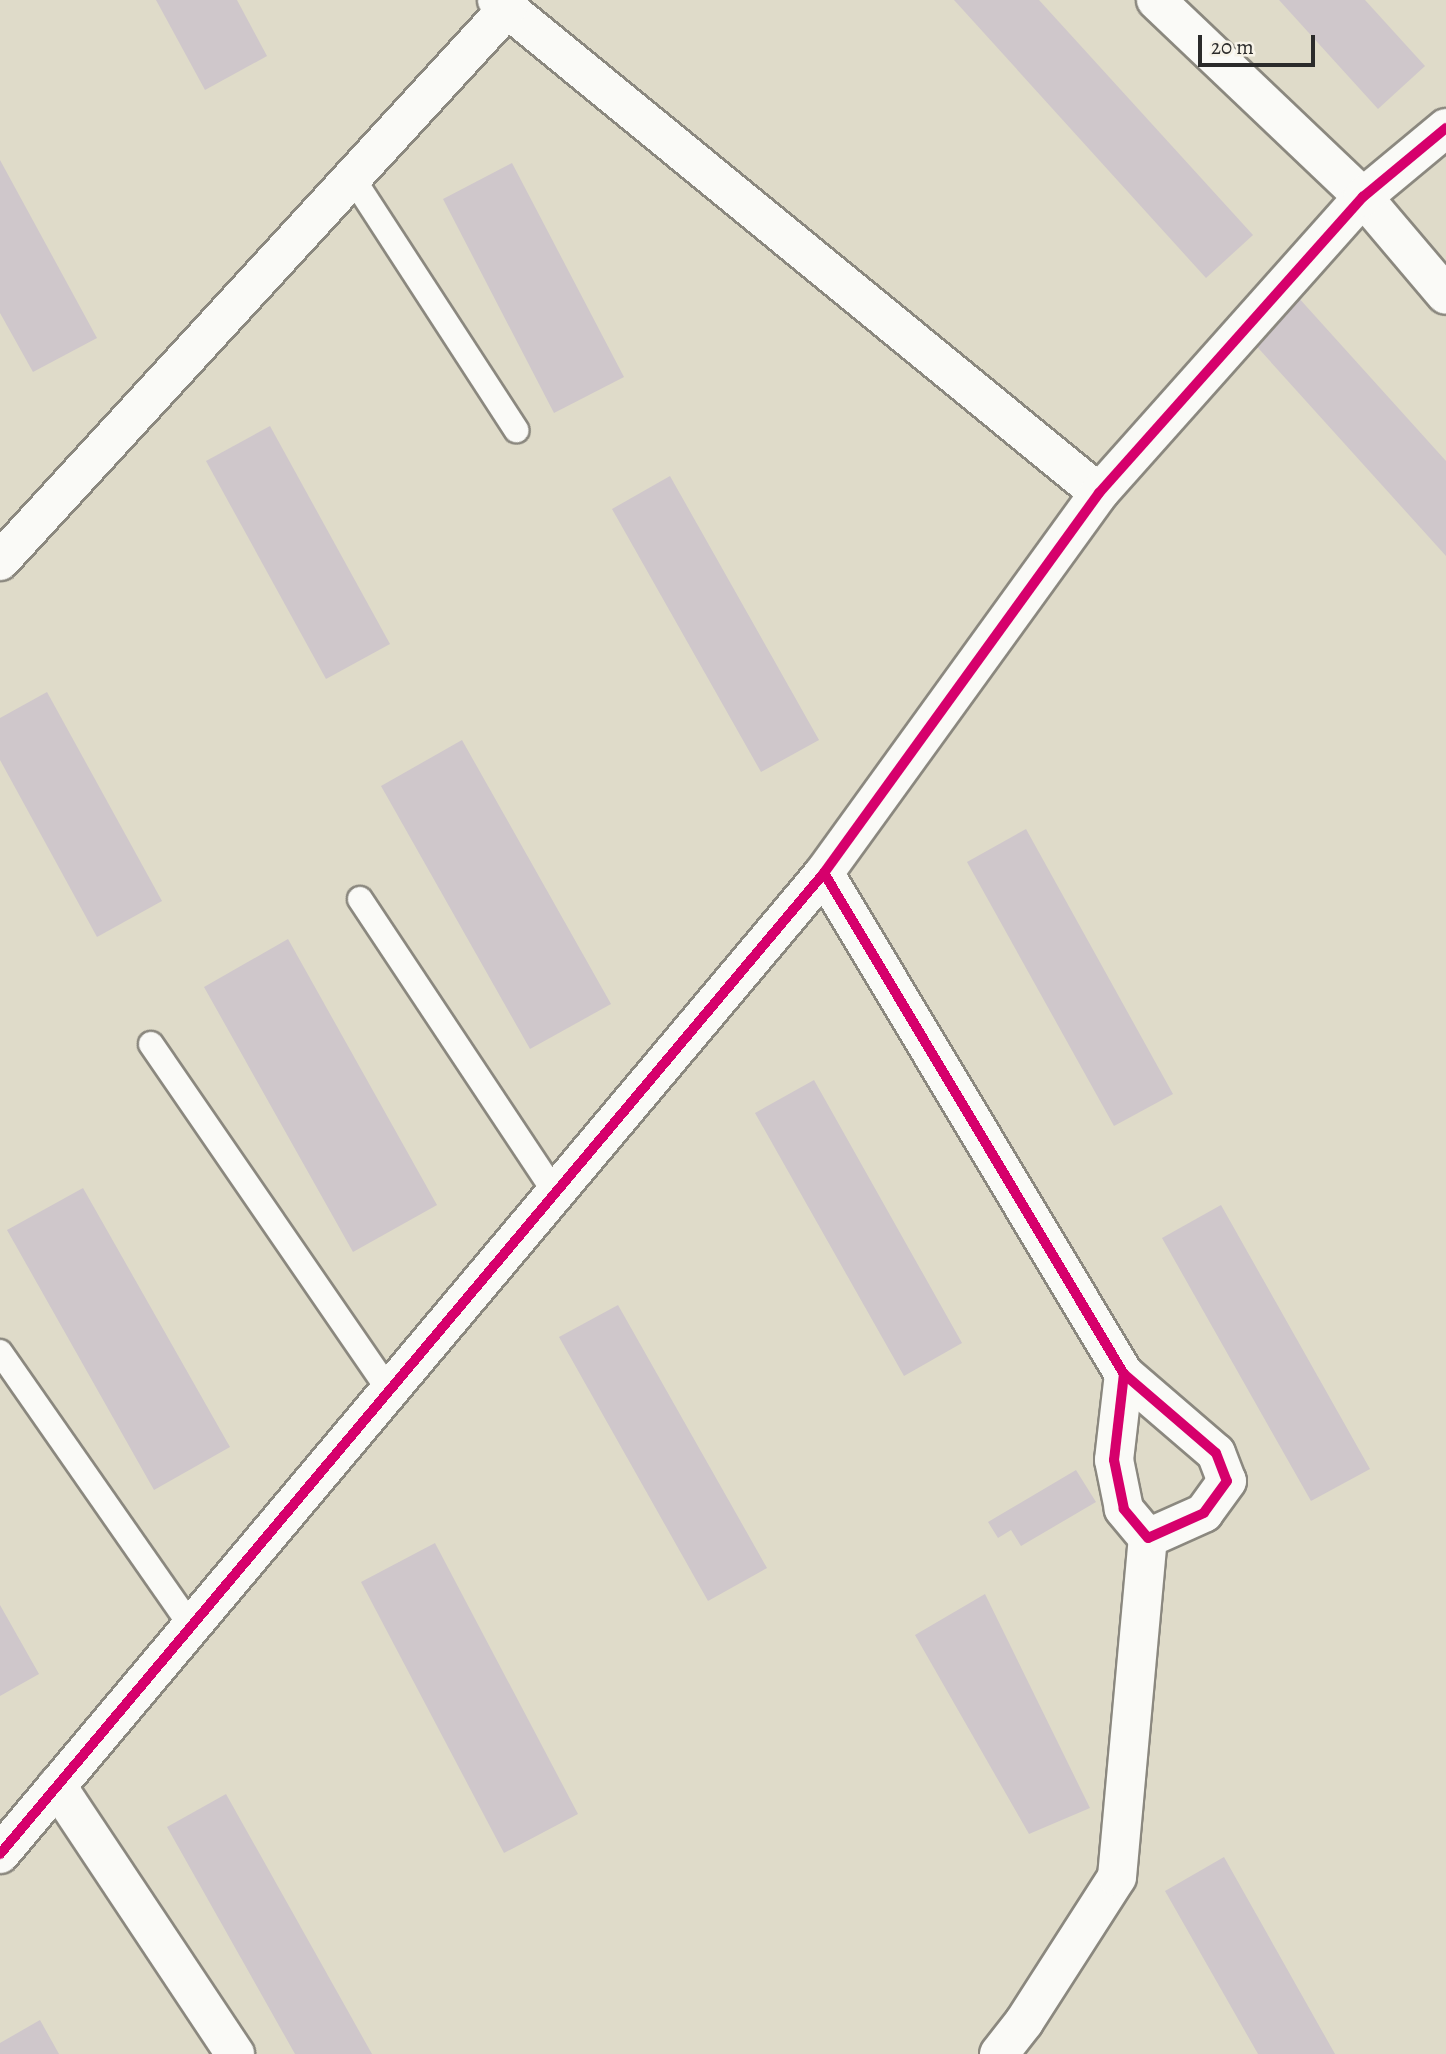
<!DOCTYPE html>
<style>
body{margin:0}
#map{position:relative;width:1446px;height:2054px;overflow:hidden;background:#dfdbc9;font-family:Alegreya,serif}
div>[style]{position:absolute}
[style*='--x']{left:calc(var(--x)*1px);top:calc(var(--y)*1px);width:calc(var(--w)*1px);rotate:calc(var(--a)*1deg)}
.building>*{inset:0;background:#cfc7cb}
.roads{filter:drop-shadow(2px 0 #8b887f) drop-shadow(-2px 0 #8b887f) drop-shadow(0 2px #8b887f) drop-shadow(0 -2px #8b887f)}
.lane>*{height:24px;margin:-12px;padding:0 12px;transform-origin:12px;border-radius:12px;background:#fafaf7}
.street>*{height:38px;margin:-19px;padding:0 19px;transform-origin:19px;border-radius:19px;background:#fafaf7}
.cycleway>*{height:10px;margin:-5px;padding:0 5px;transform-origin:5px;border-radius:5px;background:#d6006c}
span{translate:-50% -50%;white-space:nowrap;text-align:center;line-height:1.15;-webkit-text-stroke:7px #f7f3e8;paint-order:stroke}
.scale{position:absolute;left:1198px;top:35px;width:117px;height:32px;box-sizing:border-box;border:4px solid #2b2b2b;border-top:0;padding-left:9px;font-size:21px;line-height:24px;white-space:nowrap;color:#2b2b2b;-webkit-text-stroke:5px #f7f3e8;paint-order:stroke}
</style>
<div id="map">
<div class="building">
<div style="clip-path:polygon(156px 0,237px 0,267px 56px,205px 90px)"></div>
<div style="clip-path:polygon(954px 0,1039px 0,1253px 235px,1206px 278px)"></div>
<div style="clip-path:polygon(1279px 0,1365px 0,1425px 66px,1378px 109px)"></div>
<div style="clip-path:polygon(0 160px,97px 338px,33px 372px,0 313px)"></div>
<div style="clip-path:polygon(512px 163px,624px 377px,554px 413px,443px 199px)"></div>
<div style="clip-path:polygon(1297px 296px,1446px 461px,1446px 556px,1250px 339px)"></div>
<div style="clip-path:polygon(270px 426px,390px 644px,326px 679px,206px 461px)"></div>
<div style="clip-path:polygon(670px 476px,819px 740px,761px 772px,612px 509px)"></div>
<div style="clip-path:polygon(47px 692px,162px 901px,97px 937px,0 760px,0 718px)"></div>
<div style="clip-path:polygon(462px 740px,611px 1004px,530px 1049px,381px 786px)"></div>
<div style="clip-path:polygon(1026px 829px,1173px 1094px,1114px 1126px,967px 862px)"></div>
<div style="clip-path:polygon(288px 939px,437px 1205px,353px 1252px,204px 987px)"></div>
<div style="clip-path:polygon(814px 1080px,962px 1343px,904px 1376px,755px 1113px)"></div>
<div style="clip-path:polygon(83px 1188px,230px 1447px,154px 1490px,7px 1230px)"></div>
<div style="clip-path:polygon(1221px 1205px,1370px 1469px,1311px 1501px,1162px 1238px)"></div>
<div style="clip-path:polygon(618px 1305px,767px 1568px,708px 1601px,559px 1337px)"></div>
<div style="clip-path:polygon(1076px 1470px,1096px 1502px,1021px 1546px,1011px 1530px,998px 1538px,988px 1522px)"></div>
<div style="clip-path:polygon(435px 1543px,578px 1814px,504px 1853px,361px 1582px)"></div>
<div style="clip-path:polygon(985px 1594px,1090px 1808px,1029px 1834px,915px 1635px)"></div>
<div style="clip-path:polygon(0 1605px,39px 1674px,0 1696px)"></div>
<div style="clip-path:polygon(226px 1794px,372px 2054px,295px 2054px,167px 1827px)"></div>
<div style="clip-path:polygon(1224px 1857px,1335px 2054px,1258px 2054px,1165px 1891px)"></div>
<div style="clip-path:polygon(40px 2020px,59px 2054px,0 2054px,0 2043px)"></div>
</div>
<div class="roads">
<div class="lane">
<div style="--x:352;--y:177;--w:302;--a:57"></div>
<div style="--x:360;--y:899;--w:353;--a:56.4"></div>
<div style="--x:151;--y:1044;--w:420;--a:55.5"></div>
<div style="--x:0;--y:1352;--w:334;--a:55.1"></div>
</div>
<div class="street">
<div style="--x:497;--y:0;--w:778;--a:39.32"></div>
<div style="--x:1156;--y:0;--w:286;--a:43.6"></div>
<div style="--x:1363;--y:197;--w:128;--a:49.7"></div>
<div style="--x:0;--y:561;--w:750;--a:-47.43"></div>
<div style="--x:824;--y:873;--w:584;--a:59.09"></div>
<div style="--x:1124;--y:1374;--w:121;--a:40.7"></div>
<div style="--x:1216;--y:1453;--w:30;--a:69"></div>
<div style="--x:1227;--y:1481;--w:39;--a:126"></div>
<div style="--x:1204;--y:1513;--w:61;--a:155.9"></div>
<div style="--x:1148;--y:1538;--w:38;--a:-130"></div>
<div style="--x:1124;--y:1509;--w:50;--a:-101.5"></div>
<div style="--x:1114;--y:1460;--w:87;--a:-83.4"></div>
<div style="--x:57;--y:1786;--w:322;--a:56.4"></div>
<div style="--x:0;--y:1854;--w:1281;--a:-49.97"></div>
<div style="--x:824;--y:873;--w:469;--a:-54.1"></div>
<div style="--x:1099;--y:493;--w:397;--a:-48.3"></div>
<div style="--x:1363;--y:197;--w:108;--a:-39.7"></div>
<div style="--x:999;--y:2054;--w:41;--a:-52"></div>
<div style="--x:1024;--y:2022;--w:172;--a:-57.3"></div>
<div style="--x:1117;--y:1877;--w:340;--a:-84.8"></div>
</div>
</div>
<div class="cycleway">
<div style="--x:824;--y:873;--w:584;--a:59.09"></div>
<div style="--x:1124;--y:1374;--w:121;--a:40.7"></div>
<div style="--x:1216;--y:1453;--w:30;--a:69"></div>
<div style="--x:1227;--y:1481;--w:39;--a:126"></div>
<div style="--x:1204;--y:1513;--w:61;--a:155.9"></div>
<div style="--x:1148;--y:1538;--w:38;--a:-130"></div>
<div style="--x:1124;--y:1509;--w:50;--a:-101.5"></div>
<div style="--x:1114;--y:1460;--w:87;--a:-83.4"></div>
<div style="--x:0;--y:1854;--w:1281;--a:-49.97"></div>
<div style="--x:824;--y:873;--w:469;--a:-54.1"></div>
<div style="--x:1099;--y:493;--w:397;--a:-48.3"></div>
<div style="--x:1363;--y:197;--w:108;--a:-39.7"></div>
</div>
<div class="scale">20 m</div>
</div>
